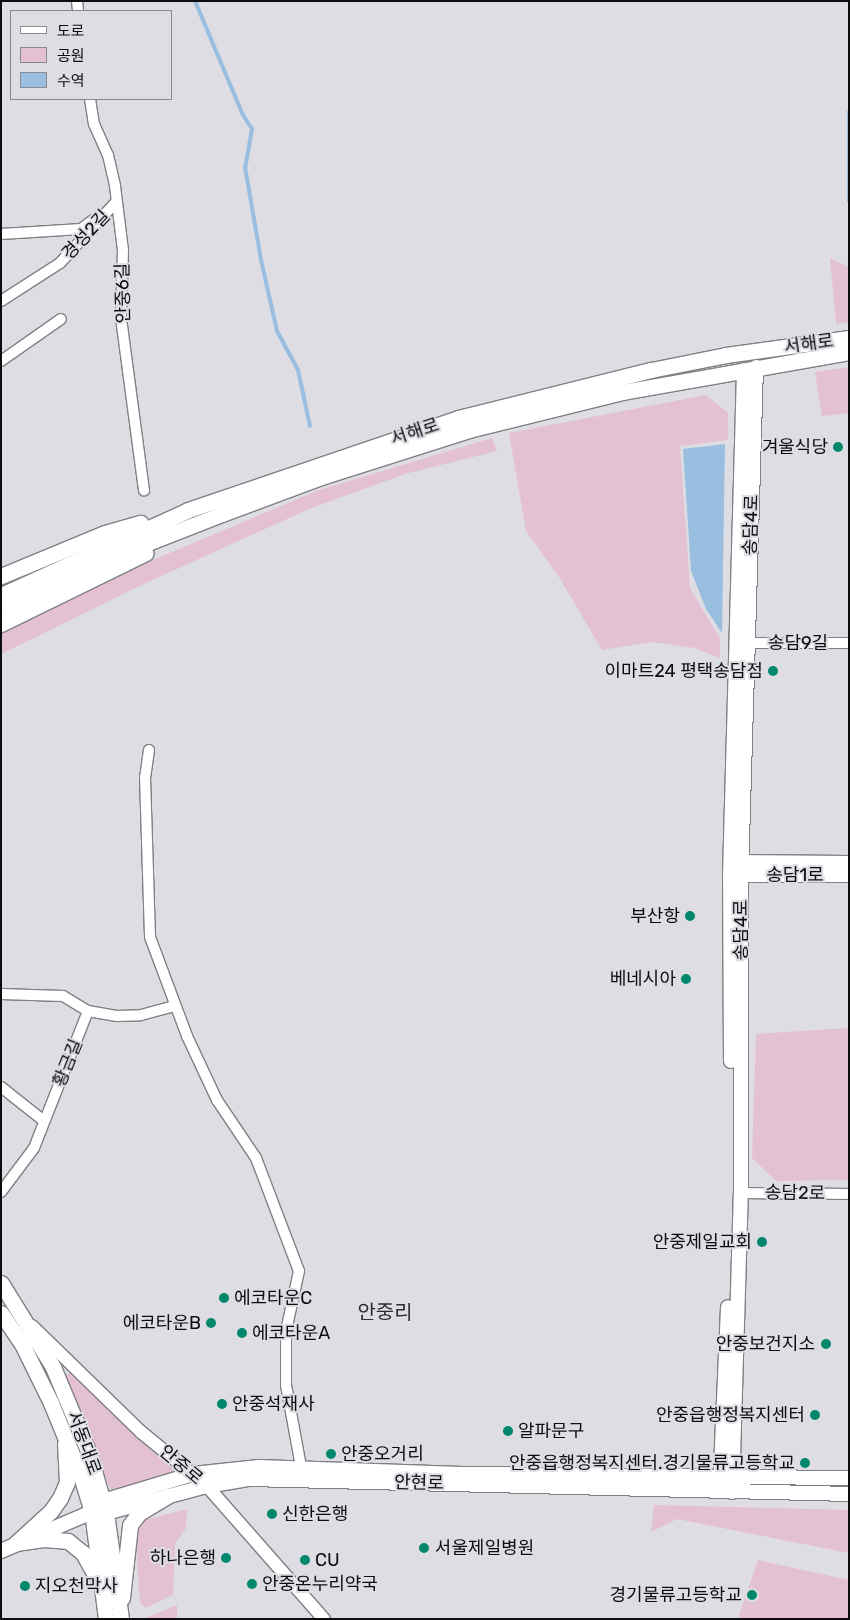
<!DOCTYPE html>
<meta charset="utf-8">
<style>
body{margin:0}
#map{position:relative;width:850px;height:1620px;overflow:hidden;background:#dedde3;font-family:Rubik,"Noto Sans KR",sans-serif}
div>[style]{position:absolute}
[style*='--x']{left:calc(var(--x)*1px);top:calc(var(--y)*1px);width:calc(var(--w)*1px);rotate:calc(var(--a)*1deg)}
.green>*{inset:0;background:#e4c0d3}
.water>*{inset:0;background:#99bee0}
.stream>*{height:4px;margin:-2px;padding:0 2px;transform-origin:2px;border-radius:2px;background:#99bee0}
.roads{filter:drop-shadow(1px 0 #807f85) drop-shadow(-1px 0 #807f85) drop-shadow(0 1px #807f85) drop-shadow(0 -1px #807f85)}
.minor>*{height:10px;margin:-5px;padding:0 5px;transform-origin:5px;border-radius:5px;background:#fff}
.tertiary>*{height:12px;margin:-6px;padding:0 6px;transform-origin:6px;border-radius:6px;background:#fff}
.secondary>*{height:14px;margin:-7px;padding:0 7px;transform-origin:7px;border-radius:7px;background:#fff}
.primary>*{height:15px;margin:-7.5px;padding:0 7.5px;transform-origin:7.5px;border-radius:7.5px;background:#fff}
.dots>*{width:14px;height:14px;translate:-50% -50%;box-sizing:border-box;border:2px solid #dedde3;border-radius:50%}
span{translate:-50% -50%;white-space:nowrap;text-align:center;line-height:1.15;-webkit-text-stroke:4px #dedde3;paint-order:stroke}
.street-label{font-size:18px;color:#0d0d0f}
.poi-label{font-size:18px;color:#0d0d0f}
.right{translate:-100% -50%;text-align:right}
.left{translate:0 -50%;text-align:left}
.quarter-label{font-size:20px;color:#2b2a2f}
.frame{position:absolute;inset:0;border:2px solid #0d0d0f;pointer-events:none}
.legend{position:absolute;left:10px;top:10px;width:162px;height:90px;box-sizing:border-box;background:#dedde3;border:1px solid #8a8a8e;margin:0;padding:6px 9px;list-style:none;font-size:15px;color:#0d0d0f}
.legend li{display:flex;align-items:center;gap:10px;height:25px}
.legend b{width:25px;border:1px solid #8a8a8e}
</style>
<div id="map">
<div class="green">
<div style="clip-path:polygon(830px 258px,849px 267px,849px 322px,836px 324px)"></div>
<div style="clip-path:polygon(849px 367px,849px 413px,822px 416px,815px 372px)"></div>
<div style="clip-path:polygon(706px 395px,728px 413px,728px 440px,680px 446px,690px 588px,720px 639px,720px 658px,695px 648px,652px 642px,602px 650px,559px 577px,526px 531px,509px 433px)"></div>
<div style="clip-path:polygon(492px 438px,497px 451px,405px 474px,309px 509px,146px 583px,1px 654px,1px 634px,141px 565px,319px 490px)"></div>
<div style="clip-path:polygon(849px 1028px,849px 1180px,776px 1181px,752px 1158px,756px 1034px)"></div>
<div style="clip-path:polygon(71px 1372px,141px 1441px,176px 1472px,112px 1494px,64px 1375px)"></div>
<div style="clip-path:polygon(654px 1505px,849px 1510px,849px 1553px,677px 1519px,651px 1532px)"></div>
<div style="clip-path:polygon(187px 1509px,186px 1528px,175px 1544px,173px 1595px,146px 1608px,140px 1603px,136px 1543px,140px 1529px,145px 1520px)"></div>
<div style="clip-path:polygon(758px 1560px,849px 1580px,849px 1619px,738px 1619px)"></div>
<div style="clip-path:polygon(177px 1605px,177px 1619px,145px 1619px,145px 1618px)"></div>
</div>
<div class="water">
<div style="clip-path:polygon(725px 444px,722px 633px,706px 609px,691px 571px,683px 449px)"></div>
</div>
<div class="stream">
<div style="--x:195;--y:1;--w:124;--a:67.2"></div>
<div style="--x:243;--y:115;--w:17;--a:57"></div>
<div style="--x:252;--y:129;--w:39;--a:100"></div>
<div style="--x:245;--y:167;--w:94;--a:80.2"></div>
<div style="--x:261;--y:260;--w:73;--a:77.3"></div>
<div style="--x:277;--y:331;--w:44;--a:61.7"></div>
<div style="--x:298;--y:370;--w:57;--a:77.9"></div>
<div style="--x:849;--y:112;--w:89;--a:90"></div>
</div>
<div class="roads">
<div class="minor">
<div style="--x:77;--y:1;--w:10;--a:84"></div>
<div style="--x:90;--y:99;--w:25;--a:81"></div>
<div style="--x:94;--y:124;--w:34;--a:66"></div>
<div style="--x:108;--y:155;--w:32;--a:77"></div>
<div style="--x:115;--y:186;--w:64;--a:82.9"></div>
<div style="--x:123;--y:250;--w:68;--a:91.7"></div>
<div style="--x:121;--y:318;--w:174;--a:82.4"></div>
<div style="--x:1;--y:234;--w:80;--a:-3.6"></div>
<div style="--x:81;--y:229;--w:15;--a:-37"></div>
<div style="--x:1;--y:301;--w:70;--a:-32.8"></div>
<div style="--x:60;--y:263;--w:83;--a:-47.4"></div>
<div style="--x:1;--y:361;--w:73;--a:-35"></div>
<div style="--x:742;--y:643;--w:107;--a:0"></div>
<div style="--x:149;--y:750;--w:27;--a:98"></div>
<div style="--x:145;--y:777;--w:160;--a:88.2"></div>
<div style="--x:150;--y:937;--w:106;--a:69.5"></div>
<div style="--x:187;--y:1036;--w:71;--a:64.9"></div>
<div style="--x:217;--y:1100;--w:70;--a:56.1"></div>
<div style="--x:256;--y:1158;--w:121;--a:69.2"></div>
<div style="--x:299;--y:1271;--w:61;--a:102.2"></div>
<div style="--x:286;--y:1331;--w:54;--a:90"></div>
<div style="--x:286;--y:1385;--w:83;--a:79.6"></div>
<div style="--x:1;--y:994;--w:62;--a:1.8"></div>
<div style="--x:63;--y:996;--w:29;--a:31"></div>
<div style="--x:88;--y:1011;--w:29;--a:10"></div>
<div style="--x:117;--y:1016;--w:24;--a:-2"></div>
<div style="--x:141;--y:1015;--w:34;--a:-15"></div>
<div style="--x:1;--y:1087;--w:55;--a:38.3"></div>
<div style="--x:1;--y:1192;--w:55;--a:-53.1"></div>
<div style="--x:34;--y:1148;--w:147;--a:-68.5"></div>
<div style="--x:741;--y:1193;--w:108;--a:0.5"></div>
</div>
<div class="tertiary">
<div style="--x:32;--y:1326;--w:152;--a:44.2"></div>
<div style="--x:141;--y:1432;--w:85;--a:39.3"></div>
<div style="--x:207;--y:1486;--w:177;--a:48.7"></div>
</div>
<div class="secondary">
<div style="--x:734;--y:862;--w:115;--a:0.5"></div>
<div style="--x:732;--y:875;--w:117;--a:0"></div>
<div style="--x:731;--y:1061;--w:186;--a:-90.3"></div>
<div style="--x:730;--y:875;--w:505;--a:-88.41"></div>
<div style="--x:720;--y:1491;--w:184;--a:-87.5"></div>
<div style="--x:732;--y:1492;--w:299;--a:-88.3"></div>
<div style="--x:741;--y:1193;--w:318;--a:-90"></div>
<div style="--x:741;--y:875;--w:508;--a:-88.31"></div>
<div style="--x:94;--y:1510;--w:13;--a:-45"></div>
<div style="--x:103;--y:1501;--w:94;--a:-16.7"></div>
<div style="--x:193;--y:1474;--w:66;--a:-6.1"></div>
<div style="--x:259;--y:1467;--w:203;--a:2"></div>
<div style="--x:462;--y:1474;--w:387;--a:0.6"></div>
<div style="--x:1;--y:1551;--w:99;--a:-23.2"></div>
<div style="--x:92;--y:1512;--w:14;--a:4"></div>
<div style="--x:106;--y:1513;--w:105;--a:-15"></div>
<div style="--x:207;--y:1486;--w:43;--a:-9.5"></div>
<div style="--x:249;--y:1479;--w:600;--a:1.43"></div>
</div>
<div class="primary">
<div style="--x:1;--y:576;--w:113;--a:-22.5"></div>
<div style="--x:105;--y:533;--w:37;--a:-16"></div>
<div style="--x:1;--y:595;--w:205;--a:-24.4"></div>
<div style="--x:188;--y:510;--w:285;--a:-18.8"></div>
<div style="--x:458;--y:418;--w:199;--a:-14"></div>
<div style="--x:651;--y:370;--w:76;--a:-11.3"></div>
<div style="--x:726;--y:355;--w:124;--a:-7.9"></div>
<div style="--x:1;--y:608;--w:158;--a:-24"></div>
<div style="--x:145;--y:544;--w:83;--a:-21.3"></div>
<div style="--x:222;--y:514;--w:106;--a:-20.5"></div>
<div style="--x:321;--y:477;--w:155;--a:-17.6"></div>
<div style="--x:469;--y:430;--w:158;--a:-13.9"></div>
<div style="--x:622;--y:392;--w:230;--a:-10"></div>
<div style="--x:1;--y:624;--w:161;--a:-26.1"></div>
<div style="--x:1;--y:1283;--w:99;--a:58.2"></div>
<div style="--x:53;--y:1367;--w:93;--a:67.3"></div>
<div style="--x:89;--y:1453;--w:62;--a:74.2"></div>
<div style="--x:106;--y:1513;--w:107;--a:81.9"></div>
<div style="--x:1;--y:1313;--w:40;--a:56"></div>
<div style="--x:23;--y:1346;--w:64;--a:63.8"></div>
<div style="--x:51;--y:1403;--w:79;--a:67.7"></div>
<div style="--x:81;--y:1476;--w:38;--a:73"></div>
<div style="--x:92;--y:1512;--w:108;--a:82.5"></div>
<div style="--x:16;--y:1543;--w:47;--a:-42.4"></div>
<div style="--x:51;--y:1511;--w:16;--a:-55"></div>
<div style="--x:60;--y:1498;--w:17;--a:-66"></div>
<div style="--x:67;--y:1482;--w:38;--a:-93"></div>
<div style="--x:16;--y:1543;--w:28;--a:-8"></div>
<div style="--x:44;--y:1539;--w:24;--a:5"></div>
<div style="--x:68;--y:1541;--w:19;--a:39"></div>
<div style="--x:83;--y:1553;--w:26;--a:61"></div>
<div style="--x:122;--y:1598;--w:73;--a:-83.7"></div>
<div style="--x:130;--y:1525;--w:15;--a:-53"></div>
<div style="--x:139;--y:1513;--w:33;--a:-31"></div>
</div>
</div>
<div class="dots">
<div style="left:838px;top:447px;background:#00876c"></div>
<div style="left:773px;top:671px;background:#00876c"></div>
<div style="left:690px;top:916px;background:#00876c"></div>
<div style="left:686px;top:979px;background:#00876c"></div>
<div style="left:762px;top:1242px;background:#00876c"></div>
<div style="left:224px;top:1298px;background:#00876c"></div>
<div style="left:211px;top:1323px;background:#00876c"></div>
<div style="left:242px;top:1333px;background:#00876c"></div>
<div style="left:826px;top:1344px;background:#00876c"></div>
<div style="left:222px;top:1404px;background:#00876c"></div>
<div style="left:815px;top:1415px;background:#00876c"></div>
<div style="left:508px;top:1431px;background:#00876c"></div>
<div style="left:331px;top:1454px;background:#00876c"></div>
<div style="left:805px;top:1463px;background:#00876c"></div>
<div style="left:272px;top:1514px;background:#00876c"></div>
<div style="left:424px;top:1548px;background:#00876c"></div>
<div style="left:226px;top:1558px;background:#00876c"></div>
<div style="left:305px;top:1560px;background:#00876c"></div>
<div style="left:252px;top:1584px;background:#00876c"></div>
<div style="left:25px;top:1586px;background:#00876c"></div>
<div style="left:752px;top:1595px;background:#00876c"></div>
</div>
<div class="street-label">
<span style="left:86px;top:235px;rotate:-47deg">경성2길</span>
<span style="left:123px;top:293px;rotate:-91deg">안중6길</span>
<span style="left:809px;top:344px;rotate:-8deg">서해로</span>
<span style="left:415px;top:432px;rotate:-18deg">서해로</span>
<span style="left:751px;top:525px;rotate:-88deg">송담4로</span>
<span style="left:798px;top:643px">송담9길</span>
<span style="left:795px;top:875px">송담1로</span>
<span style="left:741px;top:930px;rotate:-90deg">송담4로</span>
<span style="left:68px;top:1063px;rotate:-68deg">황금길</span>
<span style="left:795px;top:1193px;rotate:1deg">송담2로</span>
<span style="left:84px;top:1443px;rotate:70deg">서동대로</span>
<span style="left:181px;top:1465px;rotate:40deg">안중로</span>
<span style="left:419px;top:1483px;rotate:1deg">안현로</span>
</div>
<div class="poi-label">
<span class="right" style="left:828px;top:447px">겨울식당</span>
<span class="right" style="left:763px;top:671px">이마트24 평택송담점</span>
<span class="right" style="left:680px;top:916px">부산항</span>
<span class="right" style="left:676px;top:979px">베네시아</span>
<span class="right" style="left:752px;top:1242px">안중제일교회</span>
<span class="left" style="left:234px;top:1298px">에코타운C</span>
<span class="right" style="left:201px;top:1323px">에코타운B</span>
<span class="left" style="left:252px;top:1333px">에코타운A</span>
<span class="right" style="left:815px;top:1344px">안중보건지소</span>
<span class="left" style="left:232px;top:1404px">안중석재사</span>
<span class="right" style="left:805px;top:1415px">안중읍행정복지센터</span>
<span class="left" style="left:518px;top:1431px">알파문구</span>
<span class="left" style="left:341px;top:1454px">안중오거리</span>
<span class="right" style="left:795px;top:1463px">안중읍행정복지센터.경기물류고등학교</span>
<span class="left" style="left:282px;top:1514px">신한은행</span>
<span class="left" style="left:435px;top:1548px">서울제일병원</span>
<span class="right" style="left:216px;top:1558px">하나은행</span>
<span class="left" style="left:315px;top:1560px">CU</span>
<span class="left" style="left:262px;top:1584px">안중온누리약국</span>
<span class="left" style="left:35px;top:1586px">지오천막사</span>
<span class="right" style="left:742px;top:1595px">경기물류고등학교</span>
</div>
<div class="quarter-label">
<span style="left:385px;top:1312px">안중리</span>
</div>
<div class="frame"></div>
<ul class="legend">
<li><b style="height:6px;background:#fff"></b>도로</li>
<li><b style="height:14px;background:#e4c0d3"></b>공원</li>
<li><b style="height:14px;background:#99bee0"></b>수역</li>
</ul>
</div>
